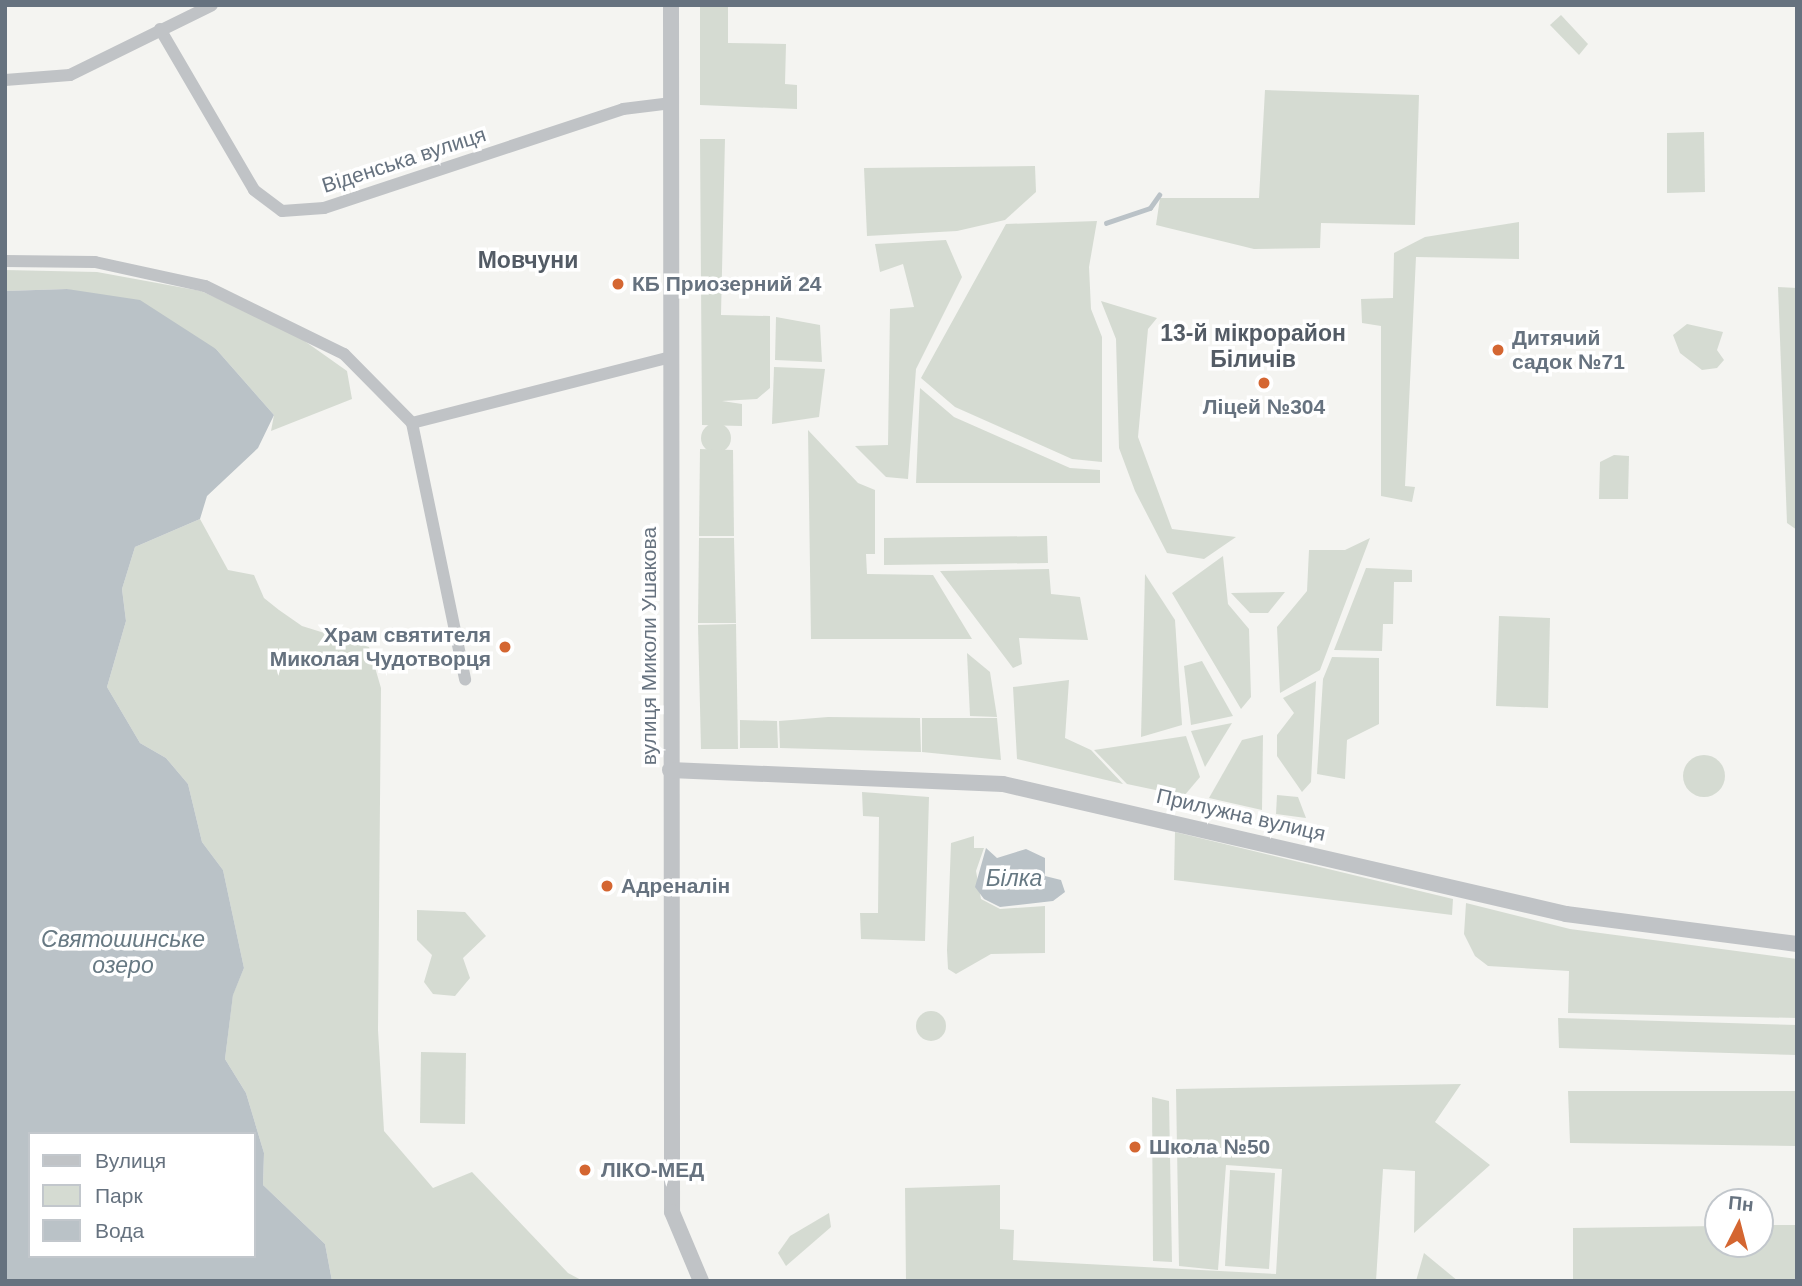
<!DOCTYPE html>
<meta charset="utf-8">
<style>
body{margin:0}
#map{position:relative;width:1802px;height:1286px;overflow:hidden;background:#f4f4f1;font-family:Helvetica,sans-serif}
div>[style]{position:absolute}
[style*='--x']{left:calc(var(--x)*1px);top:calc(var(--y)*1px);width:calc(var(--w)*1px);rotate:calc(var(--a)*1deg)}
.green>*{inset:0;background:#d5dbd2}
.round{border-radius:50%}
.water>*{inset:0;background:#bac2c7}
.stream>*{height:4.5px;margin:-2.25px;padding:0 2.25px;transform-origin:2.25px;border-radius:2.25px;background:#bac2c7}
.minor>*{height:12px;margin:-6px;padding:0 6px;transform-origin:6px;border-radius:6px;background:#c0c3c6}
.tertiary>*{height:16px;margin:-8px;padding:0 8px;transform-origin:8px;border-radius:8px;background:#c0c3c6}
.dots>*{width:19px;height:19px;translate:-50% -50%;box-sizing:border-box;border:4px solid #fff;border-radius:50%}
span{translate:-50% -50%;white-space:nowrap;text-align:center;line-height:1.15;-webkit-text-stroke:7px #fff;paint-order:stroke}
.street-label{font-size:21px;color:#66727f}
.poi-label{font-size:21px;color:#66727f;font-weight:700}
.left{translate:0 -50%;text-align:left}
.right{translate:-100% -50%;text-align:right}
.neighbourhood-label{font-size:23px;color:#535b65;font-weight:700}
.water-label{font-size:23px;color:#677983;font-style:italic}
.frame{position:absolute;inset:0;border:7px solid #66727f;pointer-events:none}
.legend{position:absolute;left:28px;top:1132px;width:228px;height:126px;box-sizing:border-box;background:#fff;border:2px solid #c2c7cc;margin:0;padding:9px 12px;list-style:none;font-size:21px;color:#66727f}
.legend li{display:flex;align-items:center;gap:14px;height:35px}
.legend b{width:35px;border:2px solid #c2c7cc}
.north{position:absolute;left:1704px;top:1188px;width:70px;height:70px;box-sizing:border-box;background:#fff;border:2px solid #c2c7cc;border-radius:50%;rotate:6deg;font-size:19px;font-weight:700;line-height:28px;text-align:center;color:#66727f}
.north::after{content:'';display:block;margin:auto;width:24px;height:32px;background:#d46631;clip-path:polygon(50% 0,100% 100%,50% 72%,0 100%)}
</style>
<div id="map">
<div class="green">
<div style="clip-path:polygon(700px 5px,728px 5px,728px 43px,786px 44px,785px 84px,797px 85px,797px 109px,700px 105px)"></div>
<div style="clip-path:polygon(1561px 15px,1588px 44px,1579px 55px,1550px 25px)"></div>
<div style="clip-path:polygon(1265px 90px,1419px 95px,1415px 225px,1321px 223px,1320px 248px,1254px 249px,1156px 225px,1160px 198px,1259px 198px)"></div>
<div style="clip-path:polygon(1704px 132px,1705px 192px,1667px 193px,1667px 133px)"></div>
<div style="clip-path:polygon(700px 139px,725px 139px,721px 315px,770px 316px,770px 388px,757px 399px,722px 401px,742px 404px,742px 426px,702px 425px)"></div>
<div style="clip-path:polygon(1035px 166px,1036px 192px,1005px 220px,957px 231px,867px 236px,864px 168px)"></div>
<div style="clip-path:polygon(1097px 221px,1089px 267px,1091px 309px,1102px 337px,1102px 462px,1072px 459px,955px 407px,921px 378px,1006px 224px)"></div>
<div style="clip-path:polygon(1519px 222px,1519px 259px,1416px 257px,1405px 486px,1415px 487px,1412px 502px,1381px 496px,1381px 326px,1362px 323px,1361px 299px,1393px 298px,1394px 253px,1425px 237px)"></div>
<div style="clip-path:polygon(946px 240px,962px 277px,916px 369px,908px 479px,886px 477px,855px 446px,888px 445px,890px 309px,914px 307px,903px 264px,880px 272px,875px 244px)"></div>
<div style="clip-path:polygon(5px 270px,97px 272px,201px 291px,289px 330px,347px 371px,352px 399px,271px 431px,274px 415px,216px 349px,67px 289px,5px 291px)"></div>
<div style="clip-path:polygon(1778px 287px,1797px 288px,1797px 530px,1787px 523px)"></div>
<div style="clip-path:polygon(1101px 301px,1157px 318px,1148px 329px,1138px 437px,1172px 529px,1236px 537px,1204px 559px,1167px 553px,1135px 491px,1119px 448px,1116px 339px)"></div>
<div style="clip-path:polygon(776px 317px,820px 325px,822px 362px,775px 360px)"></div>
<div style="clip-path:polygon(1687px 324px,1723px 332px,1717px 350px,1724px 360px,1717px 368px,1702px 370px,1680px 353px,1673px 335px)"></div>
<div style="clip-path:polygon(774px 367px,825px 369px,819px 417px,772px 424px)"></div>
<div style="clip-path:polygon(920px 388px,954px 417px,1070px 468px,1100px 470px,1100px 483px,916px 483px)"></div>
<div class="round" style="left:701px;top:423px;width:30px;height:30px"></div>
<div style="clip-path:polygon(808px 430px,858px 483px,875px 490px,875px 554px,866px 554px,867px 574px,933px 575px,972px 639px,811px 639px)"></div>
<div style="clip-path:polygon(700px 449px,733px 450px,734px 536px,699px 536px)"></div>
<div style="clip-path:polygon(1614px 455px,1629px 456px,1628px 499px,1599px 499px,1600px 462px)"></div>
<div style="clip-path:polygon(200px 519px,228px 570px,254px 575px,264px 598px,279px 610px,302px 626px,369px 647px,381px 688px,378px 1030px,384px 1131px,433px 1188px,472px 1172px,568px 1273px,583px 1281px,332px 1281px,325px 1244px,263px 1185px,264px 1153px,246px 1093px,225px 1059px,233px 994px,244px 968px,223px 870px,202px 842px,188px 784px,166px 758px,140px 743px,107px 687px,126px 621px,122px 589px,135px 547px)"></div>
<div style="clip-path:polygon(1047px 536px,1048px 563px,884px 565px,884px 538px)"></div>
<div style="clip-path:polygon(699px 538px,734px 538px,736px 623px,698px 623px)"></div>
<div style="clip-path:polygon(1370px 538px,1320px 670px,1280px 693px,1277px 627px,1307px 591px,1309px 550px,1345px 550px)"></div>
<div style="clip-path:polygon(1223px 556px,1228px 604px,1249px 629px,1251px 697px,1241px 709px,1172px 593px)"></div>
<div style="clip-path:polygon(1366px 568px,1412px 570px,1412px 582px,1394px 582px,1393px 624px,1383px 624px,1382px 651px,1334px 650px)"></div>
<div style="clip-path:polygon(1049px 569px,1051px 594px,1080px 597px,1088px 640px,1019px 638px,1022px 664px,1013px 668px,940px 571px)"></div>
<div style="clip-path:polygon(1145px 574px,1175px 620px,1182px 725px,1141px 737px)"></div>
<div style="clip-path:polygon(1285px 592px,1268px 613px,1250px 613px,1231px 593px)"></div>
<div style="clip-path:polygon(1499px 616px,1550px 618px,1548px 708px,1496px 706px)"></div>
<div style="clip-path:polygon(736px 624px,738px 749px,701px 749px,698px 625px)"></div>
<div style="clip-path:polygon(967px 653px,990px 672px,997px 717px,970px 716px)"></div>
<div style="clip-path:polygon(1332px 657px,1379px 658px,1379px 724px,1347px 740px,1345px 779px,1317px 774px,1323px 679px)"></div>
<div style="clip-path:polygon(1202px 661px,1233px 716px,1191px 725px,1184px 666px)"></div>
<div style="clip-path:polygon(1069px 680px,1065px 738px,1091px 750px,1123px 784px,1017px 759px,1013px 687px)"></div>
<div style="clip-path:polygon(1316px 681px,1311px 782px,1302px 792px,1277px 756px,1277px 735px,1294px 713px,1283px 698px)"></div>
<div style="clip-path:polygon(828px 717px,920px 718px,921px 752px,780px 748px,779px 721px)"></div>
<div style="clip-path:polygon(922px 718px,997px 718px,1001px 760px,922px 752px)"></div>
<div style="clip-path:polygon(740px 720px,777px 721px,778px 748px,740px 748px)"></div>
<div style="clip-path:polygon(1232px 723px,1205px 767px,1191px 731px)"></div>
<div style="clip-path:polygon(1263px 735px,1262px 810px,1209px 798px,1242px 740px)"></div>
<div style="clip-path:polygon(1186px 736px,1200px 777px,1184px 796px,1127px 784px,1094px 750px)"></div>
<div class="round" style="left:1683px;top:755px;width:42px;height:42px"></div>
<div style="clip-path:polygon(862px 792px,929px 797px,925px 941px,861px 939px,860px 913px,878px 913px,879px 817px,863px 816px)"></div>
<div style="clip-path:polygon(1277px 795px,1298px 797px,1306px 818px,1276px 814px)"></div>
<div style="clip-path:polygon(1175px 832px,1453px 899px,1452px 915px,1174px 880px)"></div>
<div style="clip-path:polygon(974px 836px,974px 848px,984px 848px,976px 871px,981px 899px,1000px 909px,1045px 906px,1045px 953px,991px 954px,956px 974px,948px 969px,947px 950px,951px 843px)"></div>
<div style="clip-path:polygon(1466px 903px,1570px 929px,1797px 959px,1797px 1018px,1568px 1013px,1569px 971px,1488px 966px,1475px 956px,1464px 934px)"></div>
<div style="clip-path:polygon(417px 910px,465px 912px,486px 936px,463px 958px,470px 978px,455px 996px,433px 994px,424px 982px,432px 955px,417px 940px)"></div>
<div class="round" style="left:916px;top:1011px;width:30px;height:30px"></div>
<div style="clip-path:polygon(1558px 1018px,1797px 1025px,1797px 1055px,1559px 1048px)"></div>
<div style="clip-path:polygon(421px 1052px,466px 1053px,465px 1124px,420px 1123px)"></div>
<div style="clip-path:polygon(1461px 1084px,1435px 1122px,1490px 1165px,1414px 1233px,1415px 1171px,1383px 1169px,1376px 1281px,906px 1281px,905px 1188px,1000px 1185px,1000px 1229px,1014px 1230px,1013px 1260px,1276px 1274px,1282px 1169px,1226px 1165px,1218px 1270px,1179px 1266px,1176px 1089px)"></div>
<div style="clip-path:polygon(1568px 1091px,1797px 1091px,1797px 1146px,1570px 1143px)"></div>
<div style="clip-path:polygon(1152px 1097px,1169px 1101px,1172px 1262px,1153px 1261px)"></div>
<div style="clip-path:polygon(1230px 1170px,1275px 1173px,1269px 1269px,1225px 1266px)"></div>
<div style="clip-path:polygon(829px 1213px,831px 1227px,786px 1266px,778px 1253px,790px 1236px)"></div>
<div style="clip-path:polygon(1760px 1225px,1797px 1225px,1797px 1281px,1573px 1281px,1573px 1228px,1718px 1226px,1718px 1244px,1760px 1244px)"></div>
<div style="clip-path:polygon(1424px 1253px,1458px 1281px,1416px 1281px)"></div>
</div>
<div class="water">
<div style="clip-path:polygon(evenodd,67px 289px,140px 300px,216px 349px,274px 415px,258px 448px,207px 496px,200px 519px,135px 547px,122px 589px,126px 621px,107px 687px,140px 743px,166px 758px,188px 784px,202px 842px,223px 870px,244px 968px,233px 995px,225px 1059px,246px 1093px,264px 1153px,263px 1185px,325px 1244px,332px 1281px,5px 1281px,5px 291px,67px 289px,30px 1134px,254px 1134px,254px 1256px,30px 1256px,30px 1134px)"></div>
<div style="clip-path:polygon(986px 848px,997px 858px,1026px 849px,1045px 858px,1045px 876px,1061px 880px,1065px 892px,1053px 901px,1000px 907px,984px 899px,975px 887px)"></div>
</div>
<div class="stream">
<div style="--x:1106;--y:223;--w:46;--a:-18.8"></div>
<div style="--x:1150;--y:208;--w:16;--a:-55"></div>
</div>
<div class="minor">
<div style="--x:160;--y:29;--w:186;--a:59.7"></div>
<div style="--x:254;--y:190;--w:35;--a:37"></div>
<div style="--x:282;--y:211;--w:42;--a:-4.1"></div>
<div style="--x:324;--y:208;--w:315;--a:-18.3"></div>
<div style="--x:623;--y:109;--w:49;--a:-7"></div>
<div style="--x:5;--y:80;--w:65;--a:-4.4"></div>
<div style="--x:70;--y:75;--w:158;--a:-26.2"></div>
<div style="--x:5;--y:261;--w:90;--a:0.6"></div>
<div style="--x:95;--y:262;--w:113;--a:12.3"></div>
<div style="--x:205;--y:286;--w:155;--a:26.1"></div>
<div style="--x:344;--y:354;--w:97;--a:45.4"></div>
<div style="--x:412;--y:423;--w:262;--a:78.3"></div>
<div style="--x:412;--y:423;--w:266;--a:-14.3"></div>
</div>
<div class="tertiary">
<div style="--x:671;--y:5;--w:1207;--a:89.95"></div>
<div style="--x:672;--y:1212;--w:75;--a:67.2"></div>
<div style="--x:670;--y:770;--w:333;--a:2.4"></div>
<div style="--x:1003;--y:784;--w:578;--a:13"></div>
<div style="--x:1566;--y:914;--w:233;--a:7.4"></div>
</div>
<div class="dots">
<div style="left:618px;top:284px;background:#d46631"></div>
<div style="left:1498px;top:350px;background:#d46631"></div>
<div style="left:1264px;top:383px;background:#d46631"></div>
<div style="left:505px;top:647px;background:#d46631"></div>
<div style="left:607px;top:886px;background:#d46631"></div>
<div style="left:1135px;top:1147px;background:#d46631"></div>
<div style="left:585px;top:1170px;background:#d46631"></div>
</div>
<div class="street-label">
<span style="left:404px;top:160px;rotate:-18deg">Віденська вулиця</span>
<span style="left:649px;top:646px;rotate:-90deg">вулиця Миколи Ушакова</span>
<span style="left:1241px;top:815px;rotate:13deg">Прилужна вулиця</span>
</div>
<div class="poi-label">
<span class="left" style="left:632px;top:284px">КБ Приозерний 24</span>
<span class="left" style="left:1512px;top:350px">Дитячий<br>садок №71</span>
<span style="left:1264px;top:407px">Ліцей №304</span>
<span class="right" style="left:491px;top:647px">Храм святителя<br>Миколая Чудотворця</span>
<span class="left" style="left:621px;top:886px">Адреналін</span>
<span class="left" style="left:1149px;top:1147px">Школа №50</span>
<span class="left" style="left:601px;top:1170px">ЛІКО-МЕД</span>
</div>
<div class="neighbourhood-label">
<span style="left:528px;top:260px">Мовчуни</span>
<span style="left:1253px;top:346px">13-й мікрорайон<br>Біличів</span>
</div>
<div class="water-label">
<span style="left:1014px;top:878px">Білка</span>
<span style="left:123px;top:952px">Святошинське<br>озеро</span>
</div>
<div class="frame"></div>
<ul class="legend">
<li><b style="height:9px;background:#c0c3c6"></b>Вулиця</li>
<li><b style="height:19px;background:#d5dbd2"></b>Парк</li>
<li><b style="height:19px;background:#bac2c7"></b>Вода</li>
</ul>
<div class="north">Пн</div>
</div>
